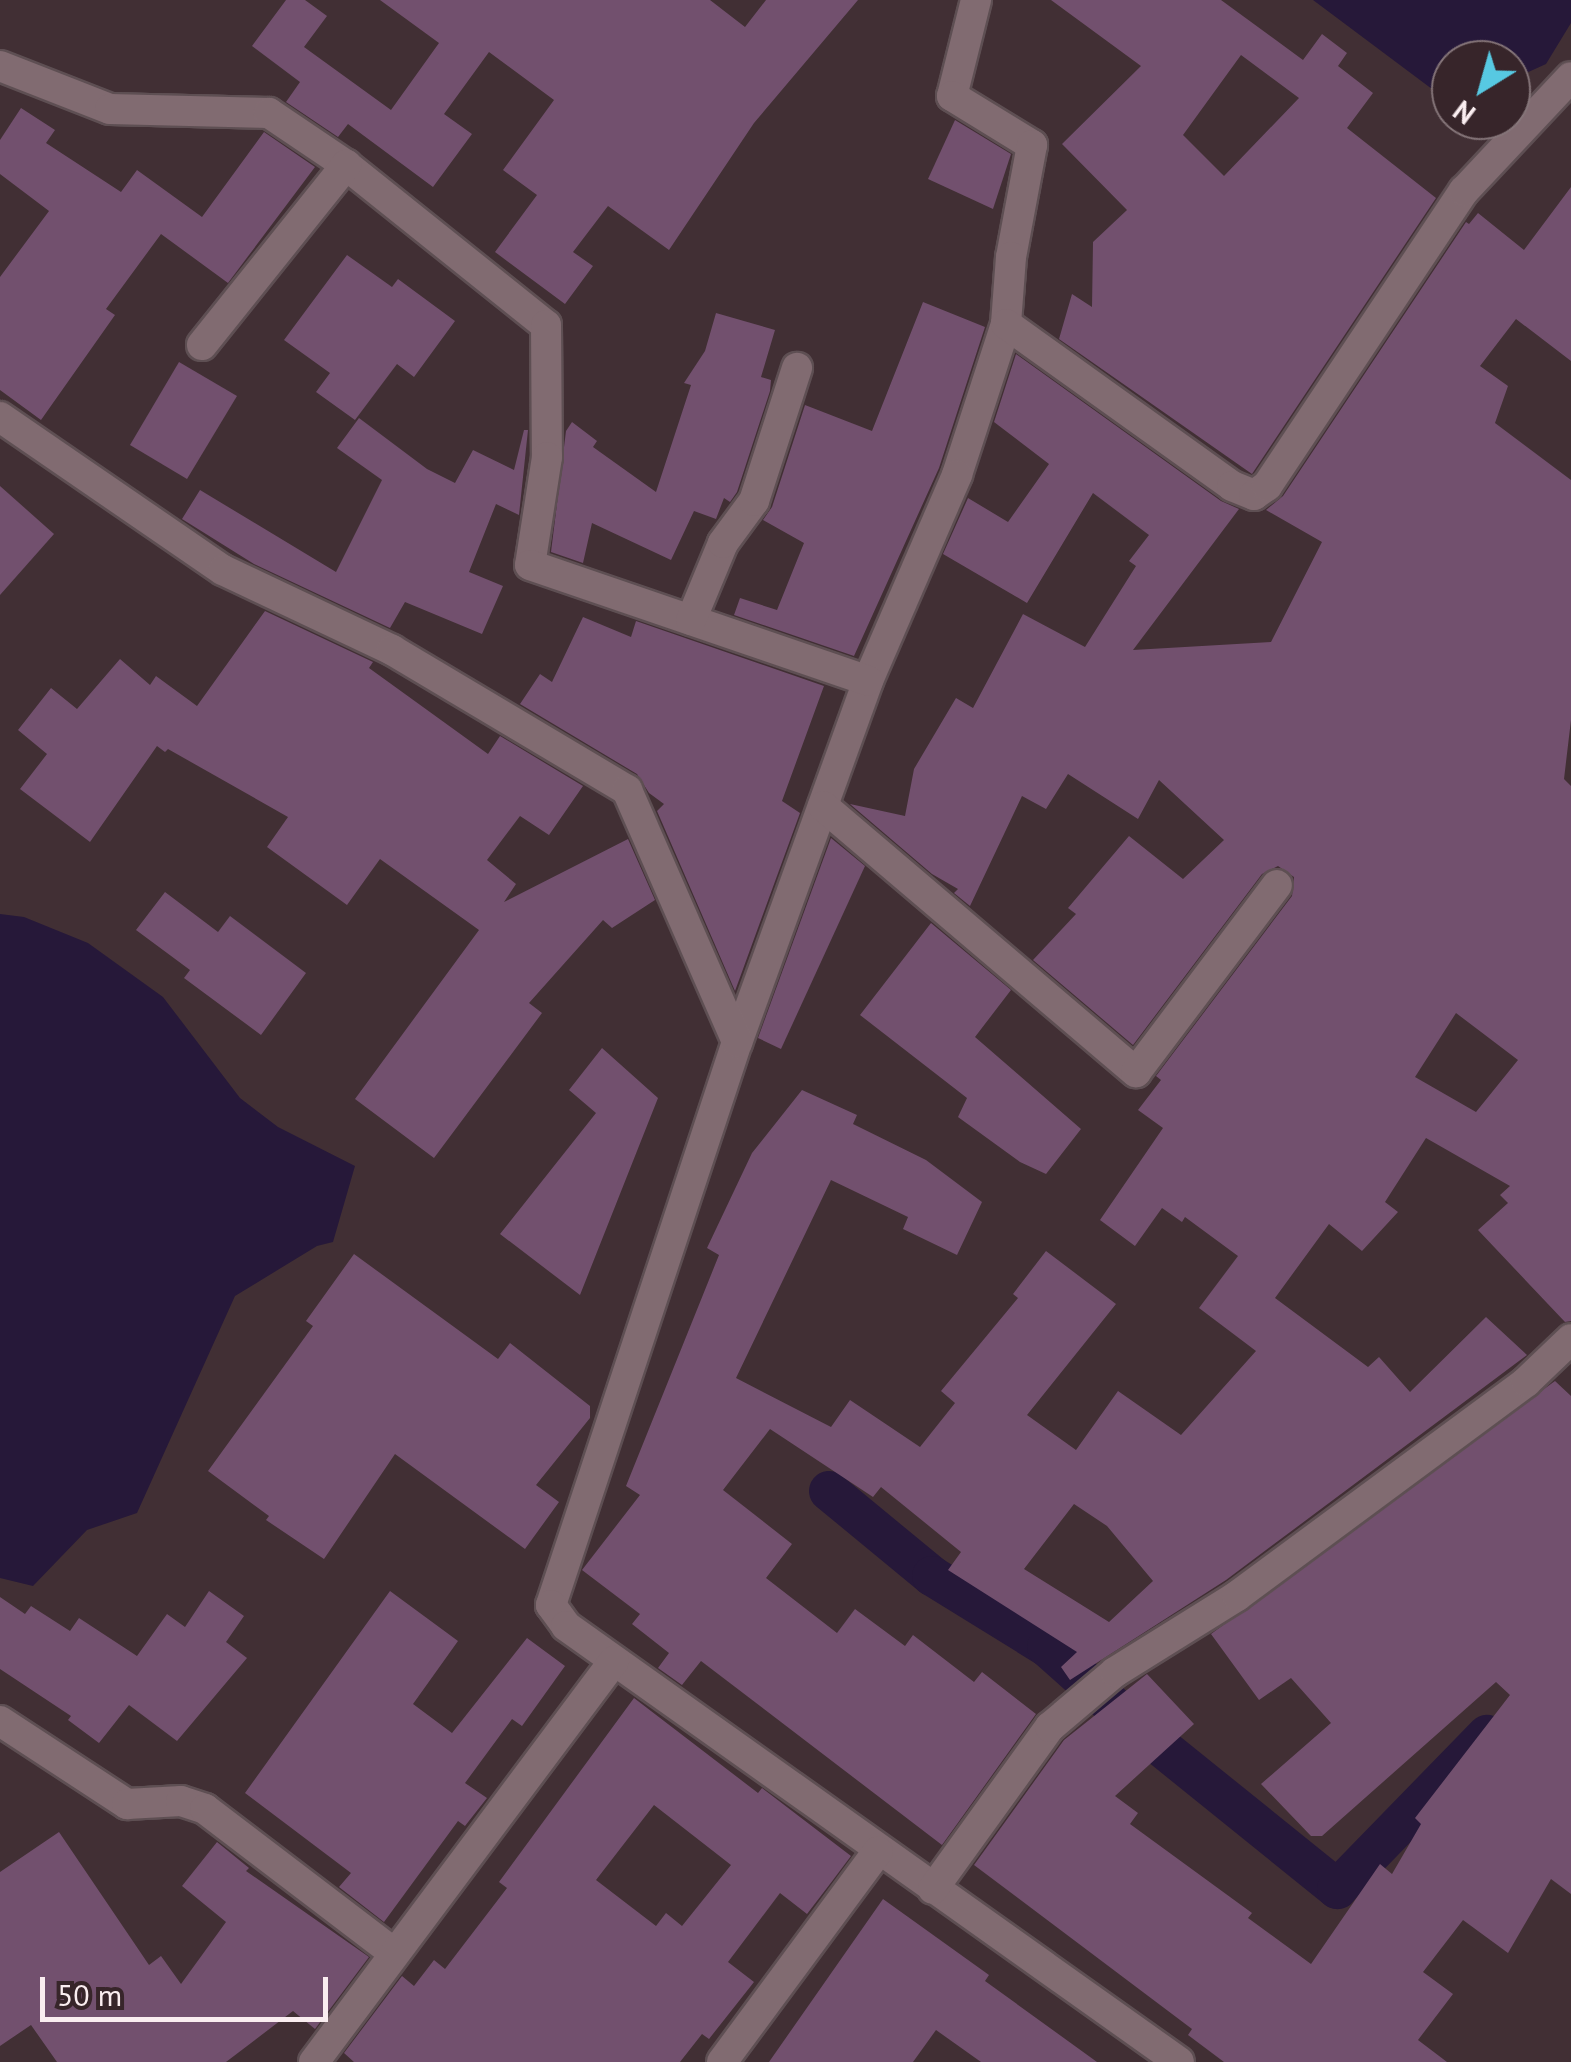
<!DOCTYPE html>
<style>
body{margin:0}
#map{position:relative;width:1571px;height:2062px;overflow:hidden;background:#412f34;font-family:"PT Sans",sans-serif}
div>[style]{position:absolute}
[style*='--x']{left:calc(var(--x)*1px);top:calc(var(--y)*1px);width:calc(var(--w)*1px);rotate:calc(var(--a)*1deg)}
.water>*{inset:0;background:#261839}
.canal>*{height:40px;margin:-20px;padding:0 20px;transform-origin:20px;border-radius:20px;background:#261839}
.building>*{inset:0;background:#72506e}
.roads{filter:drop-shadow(2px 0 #5e4f53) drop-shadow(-2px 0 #5e4f53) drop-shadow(0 2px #5e4f53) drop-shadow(0 -2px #5e4f53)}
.minor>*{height:30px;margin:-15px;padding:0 15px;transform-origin:15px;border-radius:15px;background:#816b71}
span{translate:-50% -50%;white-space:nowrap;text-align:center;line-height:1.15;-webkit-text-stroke:8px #37252a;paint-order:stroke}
.north{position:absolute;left:1431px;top:40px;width:100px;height:100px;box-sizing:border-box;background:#37252a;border:2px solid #857579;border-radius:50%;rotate:217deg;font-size:28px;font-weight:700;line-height:40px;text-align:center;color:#faedf0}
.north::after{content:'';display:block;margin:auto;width:35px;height:45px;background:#57c9e2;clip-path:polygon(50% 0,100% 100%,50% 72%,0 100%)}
.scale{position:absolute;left:40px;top:1977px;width:288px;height:45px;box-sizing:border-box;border:5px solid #faedf0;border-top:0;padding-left:12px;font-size:30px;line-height:35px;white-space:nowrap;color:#faedf0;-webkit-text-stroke:8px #37252a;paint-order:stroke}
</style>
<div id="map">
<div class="water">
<div style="clip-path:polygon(1313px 0,1571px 0,1571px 23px,1546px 64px,1511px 80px,1511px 60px,1451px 60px,1451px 93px,1436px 92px)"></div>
<div style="clip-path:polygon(0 914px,24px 917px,88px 943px,163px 997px,240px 1098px,278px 1127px,355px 1166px,333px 1242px,317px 1246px,235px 1296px,137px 1513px,87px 1530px,33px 1586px,0 1578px)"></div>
</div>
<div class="canal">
<div style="--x:829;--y:1491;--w:134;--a:39.5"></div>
<div style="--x:932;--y:1576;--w:135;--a:31.7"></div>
<div style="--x:1047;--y:1647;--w:123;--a:41.7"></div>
<div style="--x:1139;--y:1729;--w:255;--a:38.9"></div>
<div style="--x:1337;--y:1889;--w:215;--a:-45.8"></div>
</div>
<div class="building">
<div style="clip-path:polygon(286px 0,305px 0,327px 16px,304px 47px,391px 110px,439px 43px,380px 0,710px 0,745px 27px,766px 0,858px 0,754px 123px,669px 250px,608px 206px,573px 252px,593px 266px,565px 304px,495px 252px,537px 195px,503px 170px,554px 100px,489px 52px,444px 114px,472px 134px,433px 187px,348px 124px,338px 137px,286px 102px,300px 82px,252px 46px)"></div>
<div style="clip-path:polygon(evenodd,1051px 0,1221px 0,1303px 60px,1322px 34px,1347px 53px,1338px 66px,1373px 93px,1347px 128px,1436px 198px,1252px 474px,1059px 339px,1072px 294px,1092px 307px,1093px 242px,1127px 210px,1062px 144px,1141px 66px,1051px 0,1241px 55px,1299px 98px,1224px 176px,1183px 135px,1241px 55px)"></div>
<div style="clip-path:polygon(21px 108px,55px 130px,46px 143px,121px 192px,137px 170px,202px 217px,264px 132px,315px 167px,228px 283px,161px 234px,106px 309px,115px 315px,41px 420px,0 390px,0 277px,49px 211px,0 174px,0 140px)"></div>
<div style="clip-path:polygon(955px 120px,1011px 154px,993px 209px,928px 179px)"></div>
<div style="clip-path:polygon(evenodd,1571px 187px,1571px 361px,1516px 319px,1480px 366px,1508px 386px,1495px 423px,1571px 480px,1571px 720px,1564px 779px,1571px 786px,1571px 1321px,1565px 1322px,1478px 1230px,1508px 1203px,1500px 1195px,1510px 1186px,1426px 1138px,1385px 1202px,1398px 1212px,1362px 1251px,1329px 1224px,1275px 1298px,1368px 1367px,1379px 1357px,1410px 1392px,1486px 1317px,1527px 1355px,1226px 1580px,1070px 1680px,1061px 1667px,1077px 1652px,948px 1570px,961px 1552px,881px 1487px,873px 1497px,770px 1429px,723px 1490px,792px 1544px,766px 1578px,837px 1633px,855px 1609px,905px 1646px,913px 1635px,974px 1682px,982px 1672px,1036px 1714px,942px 1845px,701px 1661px,682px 1685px,658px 1668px,669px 1653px,632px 1624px,640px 1614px,582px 1570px,640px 1495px,626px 1486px,719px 1255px,707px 1248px,752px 1153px,802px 1090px,857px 1115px,853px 1124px,926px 1160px,982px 1202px,957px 1255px,903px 1229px,908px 1217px,831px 1180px,736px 1378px,831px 1427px,850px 1400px,920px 1447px,955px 1403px,941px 1391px,1018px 1298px,1013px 1294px,1046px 1251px,1116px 1304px,1027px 1415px,1076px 1450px,1118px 1391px,1181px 1435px,1256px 1351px,1199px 1308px,1238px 1256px,1185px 1217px,1182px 1222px,1162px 1208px,1135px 1246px,1100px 1220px,1163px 1128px,1138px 1110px,1161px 1080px,1156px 1076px,1292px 896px,1294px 877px,1278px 866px,1262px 874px,1133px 1045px,1033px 960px,1076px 914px,1068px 908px,1129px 836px,1183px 879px,1224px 840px,1159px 780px,1138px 819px,1068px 774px,1046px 809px,1022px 796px,970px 906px,954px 893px,958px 889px,932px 874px,850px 804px,905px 816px,914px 769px,956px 698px,973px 708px,1023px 614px,1085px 647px,1136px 566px,1129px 561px,1149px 535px,1093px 493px,1027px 603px,943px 554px,968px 498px,1008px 522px,1049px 464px,994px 422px,1016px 354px,1221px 501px,1239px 509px,1133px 650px,1271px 642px,1322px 542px,1266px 510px,1283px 496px,1466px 222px,1469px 224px,1478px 213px,1524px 250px,1571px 187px,1456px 1013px,1518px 1060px,1476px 1112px,1415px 1077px,1456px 1013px,1571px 187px,1074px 1504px,1107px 1526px,1153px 1581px,1109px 1622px,1024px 1569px,1074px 1504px)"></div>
<div style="clip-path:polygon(347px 255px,392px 287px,398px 279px,455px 321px,414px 377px,397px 364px,355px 420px,316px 392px,330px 373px,284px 340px)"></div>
<div style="clip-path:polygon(923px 302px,985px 327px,939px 468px,854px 656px,734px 615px,740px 598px,777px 610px,804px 543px,763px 520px,772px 507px,805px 405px,872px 431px)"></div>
<div style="clip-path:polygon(716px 313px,775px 330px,761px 377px,771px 380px,770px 391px,737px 492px,730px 502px,724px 498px,716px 519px,694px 511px,671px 560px,592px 523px,583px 563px,551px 552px,566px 431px,572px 422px,597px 441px,593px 447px,656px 492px,691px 385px,684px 383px,705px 351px)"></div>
<div style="clip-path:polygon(179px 362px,237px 396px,187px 479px,130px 445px)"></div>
<div style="clip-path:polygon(359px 418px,427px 469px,455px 483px,473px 450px,514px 470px,524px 430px,528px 430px,519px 515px,496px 504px,469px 572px,503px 586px,482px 634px,405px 602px,390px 628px,254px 564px,182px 519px,200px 490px,336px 572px,382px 480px,337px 448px)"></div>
<div style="clip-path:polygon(0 486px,54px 534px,0 595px)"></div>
<div style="clip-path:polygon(265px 611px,373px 662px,369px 668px,488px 754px,500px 736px,583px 786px,549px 835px,520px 816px,487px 860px,516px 884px,504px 902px,628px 839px,655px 900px,612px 928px,603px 920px,529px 1003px,542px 1013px,434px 1158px,355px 1099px,479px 930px,380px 859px,347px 905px,267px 847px,288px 817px,168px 749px,165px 752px,157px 746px,90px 842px,20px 789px,47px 754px,18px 730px,51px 688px,77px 709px,120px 659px,150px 685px,156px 676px,197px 706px)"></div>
<div style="clip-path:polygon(583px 617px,631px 637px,636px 621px,824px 686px,782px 801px,800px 813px,735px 991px,657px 811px,664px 804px,649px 793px,637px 774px,520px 704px,540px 674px,552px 682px)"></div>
<div style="clip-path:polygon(831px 838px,865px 866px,781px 1049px,758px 1038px)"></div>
<div style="clip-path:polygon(165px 892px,218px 932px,230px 916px,306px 973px,261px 1035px,184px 978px,190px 970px,136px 930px)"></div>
<div style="clip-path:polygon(931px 923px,1011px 990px,975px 1037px,1081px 1129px,1046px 1174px,1020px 1162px,958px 1117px,967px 1098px,860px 1015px)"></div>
<div style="clip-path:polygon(602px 1048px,658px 1098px,580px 1295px,500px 1234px,596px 1113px,569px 1090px)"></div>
<div style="clip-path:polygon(354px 1254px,498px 1359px,510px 1343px,590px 1406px,590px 1418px,536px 1485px,559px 1502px,525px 1549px,395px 1454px,324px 1559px,266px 1520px,269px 1516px,208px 1471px,313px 1326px,306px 1321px)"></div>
<div style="clip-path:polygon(1555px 1381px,1571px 1396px,1571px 1894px,1551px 1879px,1508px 1953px,1463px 1920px,1423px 1972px,1453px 1994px,1418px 2040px,1447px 2062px,1224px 2062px,1188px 2035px,1192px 2029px,974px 1865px,1064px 1740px,1147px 1674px,1194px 1724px,1115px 1796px,1138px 1813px,1130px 1824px,1252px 1913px,1248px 1918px,1311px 1964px,1380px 1864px,1392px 1874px,1421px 1824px,1415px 1818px,1510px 1695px,1496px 1682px,1322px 1836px,1311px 1836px,1261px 1784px,1331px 1723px,1291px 1678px,1259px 1700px,1211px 1634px)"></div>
<div style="clip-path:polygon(209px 1591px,244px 1616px,226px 1642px,247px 1658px,177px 1741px,129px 1705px,99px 1743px,68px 1720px,71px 1716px,0 1669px,0 1597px,25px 1614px,31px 1606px,70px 1631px,79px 1618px,137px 1656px,167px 1614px,185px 1627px)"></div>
<div style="clip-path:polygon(390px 1591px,458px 1641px,413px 1704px,452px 1733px,527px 1638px,565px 1666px,522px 1726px,512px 1719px,465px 1783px,487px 1798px,465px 1826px,458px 1821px,384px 1922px,339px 1887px,351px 1873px,245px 1793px)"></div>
<div style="clip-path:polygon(evenodd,634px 1698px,758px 1793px,762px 1788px,851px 1856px,833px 1880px,807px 1914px,780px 1893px,728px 1962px,754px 1982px,709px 2039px,702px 2034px,680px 2062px,354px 2062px,344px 2053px,402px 1976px,414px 1986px,434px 1960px,445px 1969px,507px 1888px,499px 1882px,634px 1698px,654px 1805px,731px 1865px,682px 1926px,666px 1913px,656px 1926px,596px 1880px,654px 1805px)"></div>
<div style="clip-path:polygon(59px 1832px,149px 1965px,161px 1956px,181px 1984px,226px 1922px,182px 1886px,217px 1842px,249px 1868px,246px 1871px,369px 1957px,315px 2029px,293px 2011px,226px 2062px,57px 2062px,31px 2025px,0 2046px,0 1872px)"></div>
<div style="clip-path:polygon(883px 1899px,989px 1975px,985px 1981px,1097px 2062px,981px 2062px,936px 2030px,913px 2062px,769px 2062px)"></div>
</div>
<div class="roads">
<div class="minor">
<div style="--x:976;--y:0;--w:99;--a:104"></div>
<div style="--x:952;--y:96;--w:94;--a:31.5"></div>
<div style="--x:1032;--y:145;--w:114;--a:100.6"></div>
<div style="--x:1011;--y:257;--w:67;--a:94.3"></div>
<div style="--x:1006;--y:324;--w:159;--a:108"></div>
<div style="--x:957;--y:475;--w:224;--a:113.4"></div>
<div style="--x:868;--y:681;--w:384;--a:109.9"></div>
<div style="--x:737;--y:1042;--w:593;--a:108.28"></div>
<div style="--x:551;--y:1605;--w:26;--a:54"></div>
<div style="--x:566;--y:1626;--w:752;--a:35.42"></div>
<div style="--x:0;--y:66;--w:118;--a:21.4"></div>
<div style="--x:110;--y:109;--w:159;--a:1.4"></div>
<div style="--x:269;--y:113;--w:93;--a:34"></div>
<div style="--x:346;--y:165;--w:256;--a:38.7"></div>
<div style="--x:546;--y:325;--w:132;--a:89.6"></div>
<div style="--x:547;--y:457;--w:109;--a:98.9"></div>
<div style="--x:530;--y:565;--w:357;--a:18.9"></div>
<div style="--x:1006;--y:324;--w:278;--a:35.6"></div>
<div style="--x:1232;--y:486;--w:24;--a:22"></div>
<div style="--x:1254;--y:495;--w:16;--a:-35"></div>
<div style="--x:1267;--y:486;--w:355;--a:-56.3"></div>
<div style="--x:1464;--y:191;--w:156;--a:-46.8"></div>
<div style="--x:202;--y:345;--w:231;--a:-51.3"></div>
<div style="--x:0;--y:417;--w:270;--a:34.5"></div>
<div style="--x:223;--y:570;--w:187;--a:25.3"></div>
<div style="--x:392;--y:650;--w:274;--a:30.8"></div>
<div style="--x:627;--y:790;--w:275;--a:66.4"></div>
<div style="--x:691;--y:620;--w:83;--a:-67.4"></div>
<div style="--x:723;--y:543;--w:52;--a:-53.6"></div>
<div style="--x:754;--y:501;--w:140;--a:-72.1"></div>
<div style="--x:823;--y:806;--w:411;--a:40.4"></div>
<div style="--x:1136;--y:1072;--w:234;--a:-53"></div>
<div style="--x:0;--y:1721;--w:152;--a:33.2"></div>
<div style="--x:127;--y:1804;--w:54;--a:-3.2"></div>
<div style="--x:181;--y:1801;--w:25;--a:18"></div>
<div style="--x:205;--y:1809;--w:238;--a:37.3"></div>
<div style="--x:933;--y:1889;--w:200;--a:-54.2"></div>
<div style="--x:1050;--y:1727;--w:85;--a:-40.2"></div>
<div style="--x:1115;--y:1672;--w:144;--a:-31.9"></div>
<div style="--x:1237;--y:1596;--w:360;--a:-36.5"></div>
<div style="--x:1526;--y:1382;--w:62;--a:-43.7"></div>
<div style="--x:314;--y:2062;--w:501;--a:-53.2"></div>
<div style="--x:722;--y:2062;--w:262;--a:-53.5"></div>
</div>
</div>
<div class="north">N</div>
<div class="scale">50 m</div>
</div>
